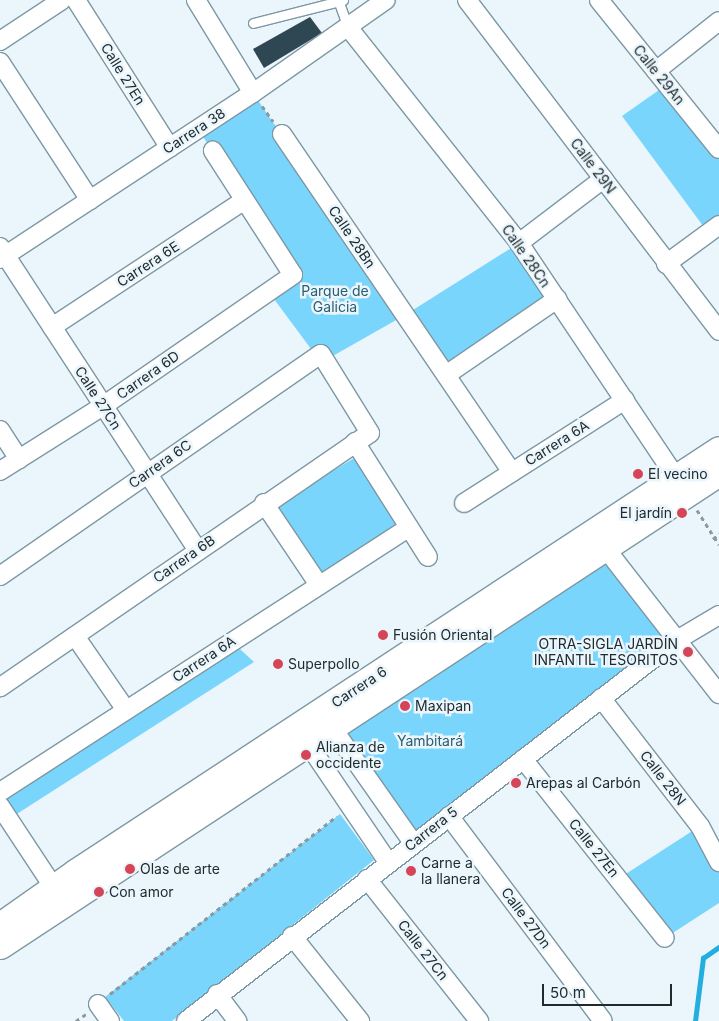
<!DOCTYPE html>
<meta charset="utf-8">
<style>
body{margin:0}
#map{position:relative;width:719px;height:1021px;overflow:hidden;background:#eaf6fb;font-family:Inter,sans-serif}
div>[style]{position:absolute}
[style*='--x']{left:calc(var(--x)*1px);top:calc(var(--y)*1px);width:calc(var(--w)*1px);rotate:calc(var(--a)*1deg)}
.green>*{inset:0;background:#7ad5fc}
.stream>*{height:5px;margin:-2.5px;padding:0 2.5px;transform-origin:2.5px;border-radius:2.5px;background:#22aede}
.building>*{inset:0;background:#2e4752}
.path>*{height:3px;margin-top:-1.5px;transform-origin:0;background:repeating-linear-gradient(90deg,#8d989d 0 4px,transparent 0 8px)}
.roads{filter:drop-shadow(1px 0 #7d98a5) drop-shadow(-1px 0 #7d98a5) drop-shadow(0 1px #7d98a5) drop-shadow(0 -1px #7d98a5)}
.service>*{height:9px;margin:-4.5px;padding:0 4.5px;transform-origin:4.5px;border-radius:4.5px;background:#fff}
.minor>*{height:18px;margin:-9px;padding:0 9px;transform-origin:9px;border-radius:9px;background:#fff}
.secondary>*{height:25px;margin:-12.5px;padding:0 12.5px;transform-origin:12.5px;border-radius:12.5px;background:#fff}
.dots>*{width:14px;height:14px;translate:-50% -50%;box-sizing:border-box;border:2px solid #eaf6fb;border-radius:50%}
span{translate:-50% -50%;white-space:nowrap;text-align:center;line-height:1.15;-webkit-text-stroke:5px #eaf6fb;paint-order:stroke}
.street-label{font-size:14px;color:#202b30}
.park-label{font-size:14px;color:#2a5d71}
.poi-label{font-size:14px;color:#202b30}
.left{translate:0 -50%;text-align:left}
.right{translate:-100% -50%;text-align:right}
.scale{position:absolute;left:542px;top:984px;width:130px;height:22px;box-sizing:border-box;border:2px solid #202b30;border-top:0;padding-left:6px;font-size:15px;line-height:18px;white-space:nowrap;color:#202b30;-webkit-text-stroke:4px #eaf6fb;paint-order:stroke}
</style>
<div id="map">
<div class="green">
<div style="clip-path:polygon(669px 83px,719px 148px,719px 225px,709px 234px,622px 116px)"></div>
<div style="clip-path:polygon(253px 93px,405px 315px,519px 243px,557px 299px,446px 375px,405px 315px,331px 357px,317px 357px,268px 291px,293px 275px,198px 129px)"></div>
<div style="clip-path:polygon(356px 457px,405px 530px,311px 587px,261px 513px)"></div>
<div style="clip-path:polygon(606px 549px,677px 640px,409px 836px,332px 727px)"></div>
<div style="clip-path:polygon(229px 639px,254px 662px,9px 819px,0 787px)"></div>
<div style="clip-path:polygon(340px 814px,374px 860px,172px 1021px,124px 1021px,105px 997px)"></div>
<div style="clip-path:polygon(700px 826px,719px 861px,719px 903px,665px 938px,618px 879px)"></div>
</div>
<div class="stream">
<div style="--x:695;--y:1021;--w:64;--a:-82.8"></div>
<div style="--x:703;--y:958;--w:19;--a:-35"></div>
</div>
<div class="building">
<div style="clip-path:polygon(310px 17px,322px 33px,264px 68px,253px 49px)"></div>
</div>
<div class="path">
<div style="--x:262;--y:106;--w:19;--a:54"></div>
<div style="--x:697;--y:510;--w:41;--a:57.8"></div>
<div style="--x:713;--y:539;--w:8;--a:-40"></div>
<div style="--x:110;--y:994;--w:288;--a:-38.1"></div>
<div style="--x:76;--y:1021;--w:12;--a:-35"></div>
</div>
<div class="roads">
<div class="service">
<div style="--x:338;--y:0;--w:29;--a:70"></div>
<div style="--x:253;--y:23;--w:93;--a:-14.3"></div>
</div>
<div class="minor">
<div style="--x:76;--y:0;--w:175;--a:57.6"></div>
<div style="--x:196;--y:0;--w:109;--a:58.5"></div>
<div style="--x:467;--y:0;--w:416;--a:52.7"></div>
<div style="--x:599;--y:0;--w:191;--a:51.2"></div>
<div style="--x:348;--y:27;--w:275;--a:51.6"></div>
<div style="--x:519;--y:243;--w:291;--a:56.2"></div>
<div style="--x:0;--y:41;--w:74;--a:-33.5"></div>
<div style="--x:0;--y:62;--w:165;--a:56.9"></div>
<div style="--x:656;--y:71;--w:80;--a:-38.4"></div>
<div style="--x:282;--y:134;--w:409;--a:55.8"></div>
<div style="--x:519;--y:243;--w:106;--a:-37.3"></div>
<div style="--x:0;--y:247;--w:361;--a:56.9"></div>
<div style="--x:0;--y:259;--w:303;--a:-33.3"></div>
<div style="--x:253;--y:93;--w:162;--a:-35"></div>
<div style="--x:666;--y:264;--w:66;--a:-36.3"></div>
<div style="--x:52;--y:327;--w:229;--a:-33.4"></div>
<div style="--x:446;--y:375;--w:135;--a:-34.4"></div>
<div style="--x:0;--y:430;--w:35;--a:57"></div>
<div style="--x:355;--y:442;--w:136;--a:57.6"></div>
<div style="--x:0;--y:471;--w:122;--a:-32.3"></div>
<div style="--x:103;--y:406;--w:231;--a:-34.6"></div>
<div style="--x:293;--y:275;--w:148;--a:-122.8"></div>
<div style="--x:264;--y:503;--w:99;--a:56.1"></div>
<div style="--x:464;--y:503;--w:191;--a:-32.6"></div>
<div style="--x:606;--y:549;--w:184;--a:52.1"></div>
<div style="--x:0;--y:576;--w:390;--a:-34.7"></div>
<div style="--x:321;--y:354;--w:93;--a:58.2"></div>
<div style="--x:370;--y:433;--w:449;--a:145.5"></div>
<div style="--x:75;--y:636;--w:90;--a:55.4"></div>
<div style="--x:601;--y:698;--w:162;--a:52.3"></div>
<div style="--x:700;--y:826;--w:41;--a:62.2"></div>
<div style="--x:326;--y:719;--w:151;--a:54.9"></div>
<div style="--x:302;--y:735;--w:153;--a:55.9"></div>
<div style="--x:523;--y:759;--w:228;--a:51.6"></div>
<div style="--x:0;--y:792;--w:487;--a:-32.9"></div>
<div style="--x:0;--y:806;--w:109;--a:56.6"></div>
<div style="--x:449;--y:816;--w:256;--a:53.1"></div>
<div style="--x:367;--y:879;--w:181;--a:51.7"></div>
<div style="--x:292;--y:936;--w:109;--a:51.3"></div>
<div style="--x:217;--y:994;--w:34;--a:53"></div>
<div style="--x:98;--y:1004;--w:21;--a:55"></div>
<div style="--x:186;--y:1021;--w:621;--a:-37.81"></div>
<div style="--x:677;--y:640;--w:49;--a:-30.8"></div>
</div>
<div class="secondary">
<div style="--x:0;--y:925;--w:92;--a:-35.2"></div>
<div style="--x:75;--y:872;--w:770;--a:-33.3"></div>
<div style="--x:0;--y:946;--w:861;--a:-33.34"></div>
</div>
</div>
<div class="dots">
<div style="left:638px;top:474px;background:#d54557"></div>
<div style="left:682px;top:513px;background:#d54557"></div>
<div style="left:383px;top:635px;background:#d54557"></div>
<div style="left:688px;top:652px;background:#d54557"></div>
<div style="left:278px;top:664px;background:#d54557"></div>
<div style="left:405px;top:706px;background:#d54557"></div>
<div style="left:306px;top:755px;background:#d54557"></div>
<div style="left:516px;top:783px;background:#d54557"></div>
<div style="left:130px;top:869px;background:#d54557"></div>
<div style="left:411px;top:871px;background:#d54557"></div>
<div style="left:99px;top:892px;background:#d54557"></div>
</div>
<div class="street-label">
<span style="left:123px;top:74px;rotate:58deg">Calle 27En</span>
<span style="left:659px;top:75px;rotate:51deg">Calle 29An</span>
<span style="left:194px;top:131px;rotate:-33deg">Carrera 38</span>
<span style="left:593px;top:166px;rotate:53deg">Calle 29N</span>
<span style="left:352px;top:237px;rotate:56deg">Calle 28Bn</span>
<span style="left:526px;top:256px;rotate:55deg">Calle 28Cn</span>
<span style="left:148px;top:264px;rotate:-33deg">Carrera 6E</span>
<span style="left:148px;top:375px;rotate:-35deg">Carrera 6D</span>
<span style="left:98px;top:398px;rotate:57deg">Calle 27Cn</span>
<span style="left:557px;top:443px;rotate:-32deg">Carrera 6A</span>
<span style="left:160px;top:464px;rotate:-35deg">Carrera 6C</span>
<span style="left:184px;top:559px;rotate:-35deg">Carrera 6B</span>
<span style="left:204px;top:659px;rotate:-33deg">Carrera 6A</span>
<span style="left:359px;top:687px;rotate:-33deg">Carrera 6</span>
<span style="left:663px;top:778px;rotate:52deg">Calle 28N</span>
<span style="left:431px;top:829px;rotate:-38deg">Carrera 5</span>
<span style="left:594px;top:848px;rotate:51deg">Calle 27En</span>
<span style="left:526px;top:918px;rotate:53deg">Calle 27Dn</span>
<span style="left:423px;top:950px;rotate:52deg">Calle 27Cn</span>
</div>
<div class="park-label">
<span style="left:335px;top:299px">Parque de<br>Galicia</span>
<span style="left:430px;top:741px">Yambitará</span>
</div>
<div class="poi-label">
<span class="left" style="left:648px;top:474px">El vecino</span>
<span class="right" style="left:672px;top:513px">El jardín</span>
<span class="left" style="left:393px;top:635px">Fusión Oriental</span>
<span class="right" style="left:678px;top:652px">OTRA-SIGLA JARDÍN<br>INFANTIL TESORITOS</span>
<span class="left" style="left:288px;top:664px">Superpollo</span>
<span class="left" style="left:415px;top:706px">Maxipan</span>
<span class="left" style="left:316px;top:755px">Alianza de<br>occidente</span>
<span class="left" style="left:526px;top:783px">Arepas al Carbón</span>
<span class="left" style="left:421px;top:871px">Carne a<br>la llanera</span>
<span class="left" style="left:140px;top:869px">Olas de arte</span>
<span class="left" style="left:109px;top:892px">Con amor</span>
</div>
<div class="scale">50 m</div>
</div>
